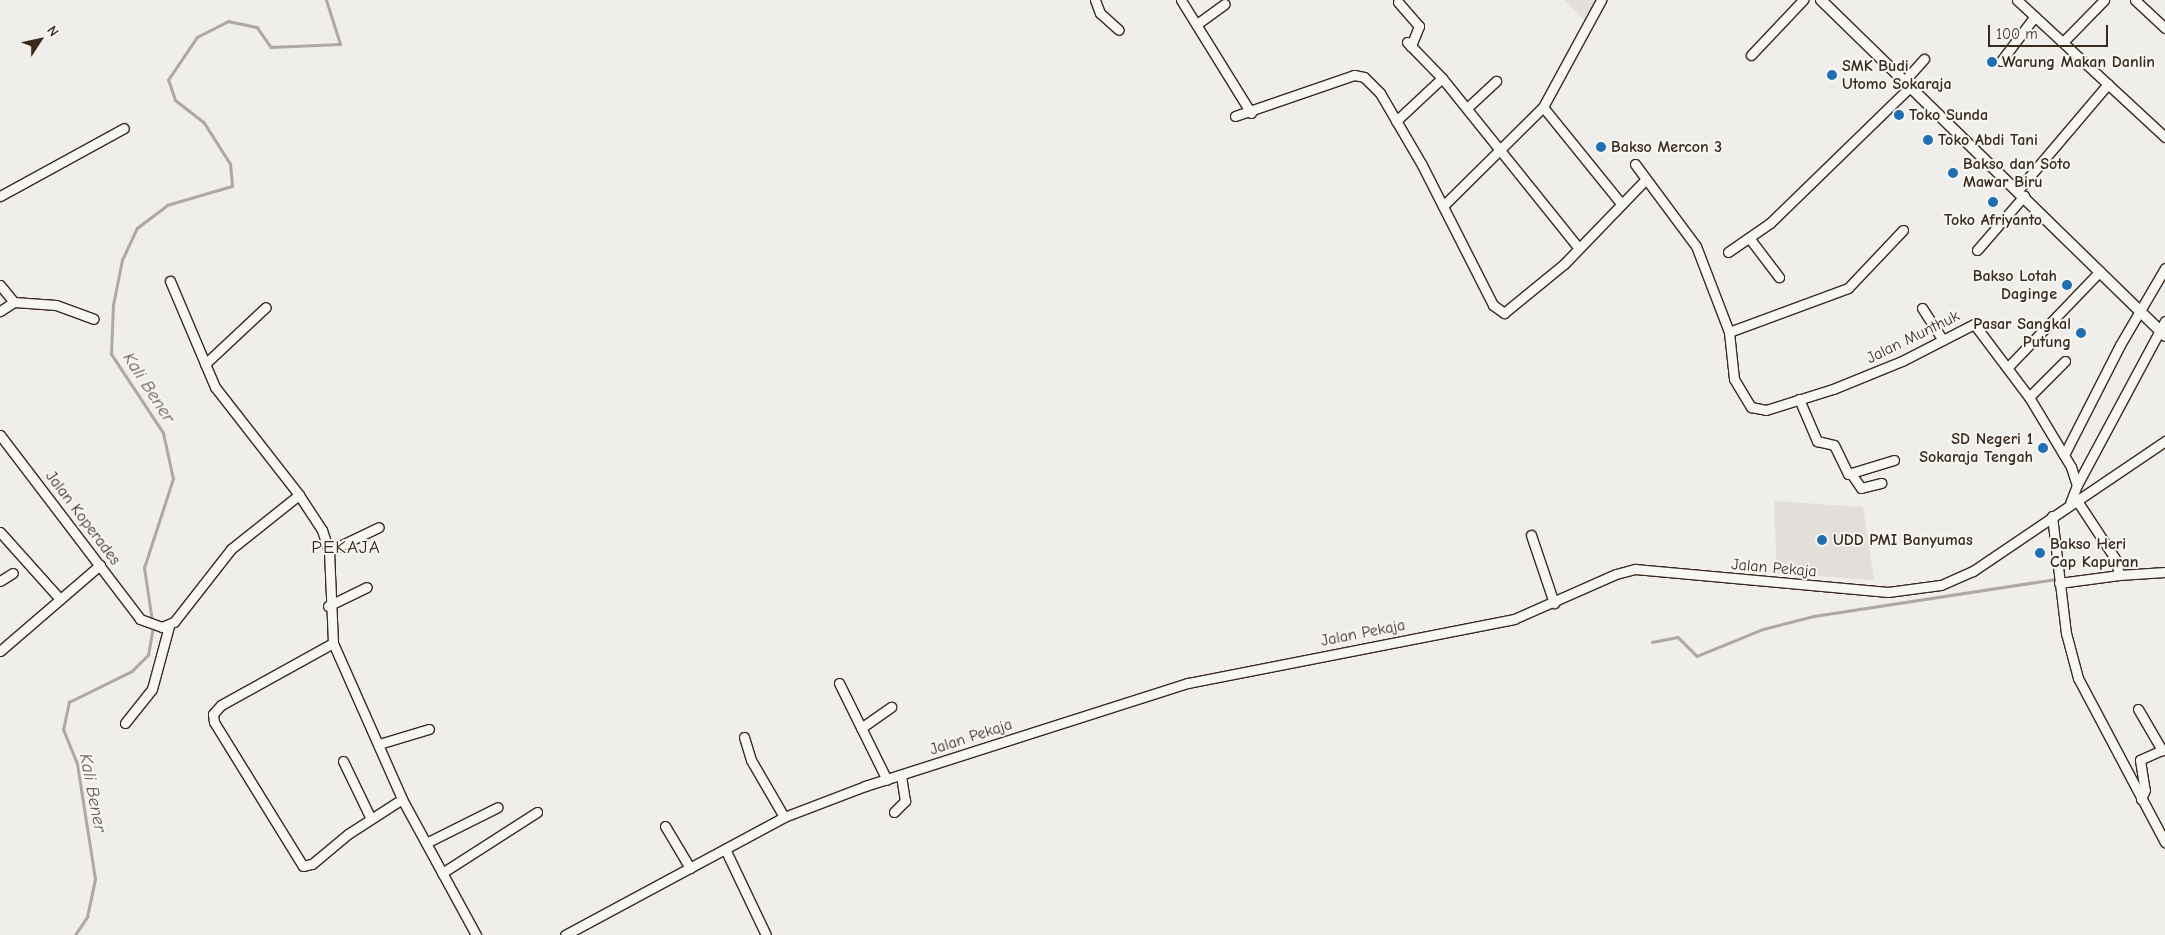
<!DOCTYPE html>
<style>
body{margin:0}
#map{position:relative;width:2165px;height:935px;overflow:hidden;background:#efeeea;font-family:"Comic Neue",sans-serif}
div>[style]{position:absolute}
[style*='--x']{left:calc(var(--x)*1px);top:calc(var(--y)*1px);width:calc(var(--w)*1px);rotate:calc(var(--a)*1deg)}
.built>*{inset:0;background:#e2dfdb}
.stream>*{height:2.5px;margin:-1.25px;padding:0 1.25px;transform-origin:1.25px;border-radius:1.25px;background:#afa8a1}
.roads{filter:drop-shadow(1px 0 #3b2a1e) drop-shadow(-1px 0 #3b2a1e) drop-shadow(0 1px #3b2a1e) drop-shadow(0 -1px #3b2a1e)}
.minor>*{height:9px;margin:-4.5px;padding:0 4.5px;transform-origin:4.5px;border-radius:4.5px;background:#f6f6f2}
.major>*{height:10px;margin:-5px;padding:0 5px;transform-origin:5px;border-radius:5px;background:#f6f6f2}
.dots>*{width:14px;height:14px;translate:-50% -50%;box-sizing:border-box;border:2px solid #f6f6f2;border-radius:50%}
span{translate:-50% -50%;white-space:nowrap;text-align:center;line-height:1.15;-webkit-text-stroke:4px #f6f6f2;paint-order:stroke}
.poi-label{font-size:16px;color:#3b2a1e;font-weight:700}
.left{translate:0 -50%;text-align:left}
.right{translate:-100% -50%;text-align:right}
.street-label{font-size:16px;color:#3b2a1e}
.water-label{font-size:18px;color:#64564c;font-style:italic}
.quarter-label{font-size:19px;color:#3b2a1e;letter-spacing:1px}
.north{position:absolute;left:15px;top:15px;width:50px;height:50px;-webkit-text-stroke:4px #f6f6f2;paint-order:stroke;rotate:55deg;font-size:14px;font-weight:700;line-height:20px;text-align:center;color:#3b2a1e}
.north::after{content:'';display:block;margin:auto;width:18px;height:22px;background:#3b2a1e;clip-path:polygon(50% 0,100% 100%,50% 72%,0 100%)}
.scale{position:absolute;left:1988px;top:25px;width:120px;height:22px;box-sizing:border-box;border:2px solid #3b2a1e;border-top:0;padding-left:6px;font-size:15px;line-height:18px;white-space:nowrap;color:#3b2a1e;-webkit-text-stroke:4px #f6f6f2;paint-order:stroke}
</style>
<div id="map">
<div class="built">
<div style="clip-path:polygon(1564px 0,1598px 0,1587px 23px)"></div>
<div style="clip-path:polygon(1774px 501px,1863px 507px,1874px 580px,1777px 573px)"></div>
</div>
<div class="stream">
<div style="--x:152;--y:621;--w:54;--a:-98.6"></div>
<div style="--x:144;--y:568;--w:94;--a:-72"></div>
<div style="--x:173;--y:479;--w:47;--a:-102.3"></div>
<div style="--x:163;--y:433;--w:95;--a:-123.4"></div>
<div style="--x:111;--y:354;--w:49;--a:-87.7"></div>
<div style="--x:113;--y:305;--w:46;--a:-78.7"></div>
<div style="--x:122;--y:260;--w:35;--a:-65"></div>
<div style="--x:137;--y:228;--w:38;--a:-37"></div>
<div style="--x:167;--y:205;--w:68;--a:-16.3"></div>
<div style="--x:232;--y:186;--w:22;--a:-95"></div>
<div style="--x:230;--y:164;--w:49;--a:-122.4"></div>
<div style="--x:204;--y:123;--w:37;--a:-142"></div>
<div style="--x:175;--y:100;--w:21;--a:-109"></div>
<div style="--x:168;--y:80;--w:52;--a:-56"></div>
<div style="--x:197;--y:37;--w:35;--a:-27"></div>
<div style="--x:228;--y:21;--w:30;--a:12"></div>
<div style="--x:257;--y:27;--w:24;--a:55"></div>
<div style="--x:271;--y:47;--w:69;--a:-2.5"></div>
<div style="--x:340;--y:44;--w:46;--a:-107.7"></div>
<div style="--x:1652;--y:642;--w:26;--a:-11"></div>
<div style="--x:1678;--y:637;--w:27;--a:45"></div>
<div style="--x:1697;--y:656;--w:71;--a:-22.2"></div>
<div style="--x:1763;--y:629;--w:53;--a:-14.3"></div>
<div style="--x:1814;--y:616;--w:246;--a:-8.7"></div>
<div style="--x:75;--y:935;--w:22;--a:-56"></div>
<div style="--x:87;--y:917;--w:39;--a:-78"></div>
<div style="--x:95;--y:879;--w:116;--a:-98.9"></div>
<div style="--x:77;--y:764;--w:37;--a:-112"></div>
<div style="--x:63;--y:730;--w:29;--a:-78"></div>
<div style="--x:69;--y:702;--w:70;--a:-26.2"></div>
<div style="--x:132;--y:671;--w:23;--a:-45"></div>
<div style="--x:148;--y:655;--w:29;--a:-80"></div>
</div>
<div class="roads">
<div class="minor">
<div style="--x:1095;--y:0;--w:14;--a:69"></div>
<div style="--x:1100;--y:13;--w:25;--a:42"></div>
<div style="--x:1181;--y:0;--w:133;--a:58.2"></div>
<div style="--x:2017;--y:0;--w:202;--a:42.8"></div>
<div style="--x:2135;--y:0;--w:41;--a:43"></div>
<div style="--x:1398;--y:2;--w:32;--a:49"></div>
<div style="--x:1419;--y:26;--w:22;--a:112"></div>
<div style="--x:1197;--y:24;--w:34;--a:-36"></div>
<div style="--x:1407;--y:42;--w:50;--a:45.8"></div>
<div style="--x:1442;--y:78;--w:217;--a:51.2"></div>
<div style="--x:2063;--y:42;--w:59;--a:-45.7"></div>
<div style="--x:1751;--y:55;--w:76;--a:-46.6"></div>
<div style="--x:2001;--y:61;--w:56;--a:-52.9"></div>
<div style="--x:1906;--y:79;--w:27;--a:-48"></div>
<div style="--x:1543;--y:107;--w:122;--a:51"></div>
<div style="--x:1467;--y:108;--w:40;--a:-43"></div>
<div style="--x:1235;--y:116;--w:126;--a:-19"></div>
<div style="--x:1354;--y:75;--w:10;--a:11"></div>
<div style="--x:1364;--y:77;--w:23;--a:45"></div>
<div style="--x:1380;--y:93;--w:83;--a:59.7"></div>
<div style="--x:1422;--y:165;--w:157;--a:63.1"></div>
<div style="--x:1493;--y:305;--w:14;--a:36"></div>
<div style="--x:1504;--y:313;--w:77;--a:-39.2"></div>
<div style="--x:1564;--y:264;--w:118;--a:-46"></div>
<div style="--x:1396;--y:121;--w:63;--a:-43.1"></div>
<div style="--x:1635;--y:164;--w:102;--a:53.4"></div>
<div style="--x:1696;--y:246;--w:92;--a:69"></div>
<div style="--x:1729;--y:332;--w:47;--a:83.9"></div>
<div style="--x:1734;--y:379;--w:33;--a:59"></div>
<div style="--x:1751;--y:407;--w:15;--a:11"></div>
<div style="--x:1766;--y:410;--w:70;--a:-17.4"></div>
<div style="--x:1833;--y:389;--w:74;--a:-22.1"></div>
<div style="--x:1902;--y:361;--w:81;--a:-27.2"></div>
<div style="--x:1974;--y:324;--w:91;--a:53"></div>
<div style="--x:2029;--y:397;--w:82;--a:59"></div>
<div style="--x:2071;--y:467;--w:19;--a:72"></div>
<div style="--x:2077;--y:485;--w:19;--a:111"></div>
<div style="--x:2018;--y:190;--w:139;--a:-49.7"></div>
<div style="--x:0;--y:196;--w:141;--a:-28.7"></div>
<div style="--x:1443;--y:206;--w:141;--a:-44.7"></div>
<div style="--x:1543;--y:107;--w:122;--a:-61.5"></div>
<div style="--x:1750;--y:239;--w:48;--a:52.7"></div>
<div style="--x:1977;--y:250;--w:72;--a:-49"></div>
<div style="--x:1728;--y:252;--w:51;--a:-34.6"></div>
<div style="--x:1770;--y:223;--w:198;--a:-44.2"></div>
<div style="--x:170;--y:281;--w:115;--a:67"></div>
<div style="--x:215;--y:387;--w:137;--a:52.1"></div>
<div style="--x:0;--y:285;--w:22;--a:51"></div>
<div style="--x:14;--y:302;--w:17;--a:147"></div>
<div style="--x:14;--y:302;--w:42;--a:4.1"></div>
<div style="--x:56;--y:305;--w:40;--a:20.2"></div>
<div style="--x:1922;--y:308;--w:38;--a:57"></div>
<div style="--x:1729;--y:332;--w:127;--a:-20.3"></div>
<div style="--x:1848;--y:288;--w:80;--a:-46.5"></div>
<div style="--x:205;--y:364;--w:83;--a:-43.1"></div>
<div style="--x:2007;--y:368;--w:134;--a:-46.2"></div>
<div style="--x:2029;--y:397;--w:51;--a:-45"></div>
<div style="--x:1799;--y:399;--w:46;--a:66.8"></div>
<div style="--x:1817;--y:441;--w:17;--a:13"></div>
<div style="--x:1834;--y:445;--w:32;--a:64"></div>
<div style="--x:1848;--y:474;--w:48;--a:-16.9"></div>
<div style="--x:0;--y:435;--w:231;--a:52.7"></div>
<div style="--x:140;--y:619;--w:23;--a:20"></div>
<div style="--x:162;--y:627;--w:13;--a:-23"></div>
<div style="--x:174;--y:622;--w:93;--a:-52"></div>
<div style="--x:231;--y:549;--w:87;--a:-38.5"></div>
<div style="--x:299;--y:495;--w:42;--a:56.7"></div>
<div style="--x:322;--y:530;--w:22;--a:72"></div>
<div style="--x:329;--y:551;--w:92;--a:87.5"></div>
<div style="--x:333;--y:643;--w:171;--a:66.1"></div>
<div style="--x:402;--y:799;--w:155;--a:61.4"></div>
<div style="--x:2064;--y:455;--w:123;--a:-63"></div>
<div style="--x:2120;--y:345;--w:89;--a:-59.7"></div>
<div style="--x:1852;--y:475;--w:16;--a:55"></div>
<div style="--x:1861;--y:488;--w:21;--a:-14"></div>
<div style="--x:2077;--y:485;--w:186;--a:-61.8"></div>
<div style="--x:2052;--y:516;--w:118;--a:83.2"></div>
<div style="--x:2066;--y:633;--w:47;--a:75.1"></div>
<div style="--x:2078;--y:678;--w:186;--a:62.1"></div>
<div style="--x:0;--y:532;--w:90;--a:48.2"></div>
<div style="--x:1531;--y:535;--w:72;--a:71.3"></div>
<div style="--x:329;--y:551;--w:55;--a:-25.6"></div>
<div style="--x:2119;--y:575;--w:46;--a:-3.7"></div>
<div style="--x:0;--y:581;--w:15;--a:-32"></div>
<div style="--x:2059;--y:583;--w:61;--a:-7.6"></div>
<div style="--x:2119;--y:575;--w:15;--a:-101"></div>
<div style="--x:2116;--y:560;--w:73;--a:-123.3"></div>
<div style="--x:328;--y:606;--w:43;--a:-26"></div>
<div style="--x:333;--y:643;--w:128;--a:151"></div>
<div style="--x:221;--y:705;--w:12;--a:132"></div>
<div style="--x:213;--y:714;--w:8;--a:83"></div>
<div style="--x:214;--y:722;--w:169;--a:58.3"></div>
<div style="--x:303;--y:866;--w:9;--a:-13"></div>
<div style="--x:312;--y:864;--w:47;--a:-39.8"></div>
<div style="--x:348;--y:834;--w:64;--a:-32.9"></div>
<div style="--x:0;--y:651;--w:132;--a:-40.7"></div>
<div style="--x:839;--y:683;--w:108;--a:63.7"></div>
<div style="--x:2138;--y:709;--w:48;--a:59.7"></div>
<div style="--x:2162;--y:750;--w:24;--a:156"></div>
<div style="--x:2140;--y:760;--w:30;--a:81"></div>
<div style="--x:2145;--y:790;--w:10;--a:114"></div>
<div style="--x:125;--y:723;--w:43;--a:-51.5"></div>
<div style="--x:152;--y:689;--w:65;--a:-74.9"></div>
<div style="--x:861;--y:728;--w:37;--a:-35"></div>
<div style="--x:744;--y:737;--w:24;--a:73"></div>
<div style="--x:751;--y:760;--w:66;--a:59.9"></div>
<div style="--x:379;--y:744;--w:52;--a:-16.7"></div>
<div style="--x:343;--y:761;--w:64;--a:64.2"></div>
<div style="--x:894;--y:812;--w:16;--a:-45"></div>
<div style="--x:905;--y:801;--w:26;--a:-99"></div>
<div style="--x:665;--y:826;--w:49;--a:59.2"></div>
<div style="--x:426;--y:843;--w:80;--a:-26.6"></div>
<div style="--x:725;--y:849;--w:95;--a:64.5"></div>
<div style="--x:442;--y:873;--w:113;--a:-32.7"></div>
<div style="--x:565;--y:935;--w:249;--a:-28.3"></div>
<div style="--x:784;--y:817;--w:87;--a:-20.9"></div>
<div style="--x:865;--y:786;--w:339;--a:-17.7"></div>
<div style="--x:1188;--y:683;--w:332;--a:-11.1"></div>
<div style="--x:1514;--y:619;--w:111;--a:-23.8"></div>
<div style="--x:1616;--y:574;--w:20;--a:-15"></div>
<div style="--x:1635;--y:569;--w:254;--a:5.2"></div>
<div style="--x:1888;--y:592;--w:53;--a:-7.5"></div>
<div style="--x:1941;--y:585;--w:35;--a:-24"></div>
<div style="--x:1973;--y:571;--w:232;--a:-34.1"></div>
</div>
<div class="major">
<div style="--x:1821;--y:0;--w:481;--a:44.3"></div>
</div>
</div>
<div class="dots">
<div style="left:1992px;top:62px;background:#1f6fb2"></div>
<div style="left:1832px;top:75px;background:#1f6fb2"></div>
<div style="left:1899px;top:115px;background:#1f6fb2"></div>
<div style="left:1928px;top:140px;background:#1f6fb2"></div>
<div style="left:1601px;top:147px;background:#1f6fb2"></div>
<div style="left:1953px;top:173px;background:#1f6fb2"></div>
<div style="left:1993px;top:202px;background:#1f6fb2"></div>
<div style="left:2067px;top:285px;background:#1f6fb2"></div>
<div style="left:2081px;top:333px;background:#1f6fb2"></div>
<div style="left:2043px;top:448px;background:#1f6fb2"></div>
<div style="left:1822px;top:540px;background:#1f6fb2"></div>
<div style="left:2040px;top:553px;background:#1f6fb2"></div>
</div>
<div class="poi-label">
<span class="left" style="left:2002px;top:62px">Warung Makan Danlin</span>
<span class="left" style="left:1842px;top:75px">SMK Budi<br>Utomo Sokaraja</span>
<span class="left" style="left:1909px;top:115px">Toko Sunda</span>
<span class="left" style="left:1938px;top:140px">Toko Abdi Tani</span>
<span class="left" style="left:1611px;top:147px">Bakso Mercon 3</span>
<span class="left" style="left:1963px;top:173px">Bakso dan Soto<br>Mawar Biru</span>
<span style="left:1993px;top:220px">Toko Afriyanto</span>
<span class="right" style="left:2057px;top:285px">Bakso Lotah<br>Daginge</span>
<span class="right" style="left:2071px;top:333px">Pasar Sangkal<br>Putung</span>
<span class="right" style="left:2033px;top:448px">SD Negeri 1<br>Sokaraja Tengah</span>
<span class="left" style="left:1833px;top:540px">UDD PMI Banyumas</span>
<span class="left" style="left:2050px;top:553px">Bakso Heri<br>Cap Kapuran</span>
</div>
<div class="street-label">
<span style="left:1913px;top:337px;rotate:-26deg">Jalan Munthuk</span>
<span style="left:83px;top:518px;rotate:53deg">Jalan Koperades</span>
<span style="left:1774px;top:568px;rotate:5deg">Jalan Pekaja</span>
<span style="left:1363px;top:633px;rotate:-11deg">Jalan Pekaja</span>
<span style="left:971px;top:737px;rotate:-18deg">Jalan Pekaja</span>
</div>
<div class="water-label">
<span style="left:148px;top:388px;rotate:57deg">Kali Bener</span>
<span style="left:92px;top:793px;rotate:79deg">Kali Bener</span>
</div>
<div class="quarter-label">
<span style="left:346px;top:548px">PEKAJA</span>
</div>
<div class="north">N</div>
<div class="scale">100 m</div>
</div>
